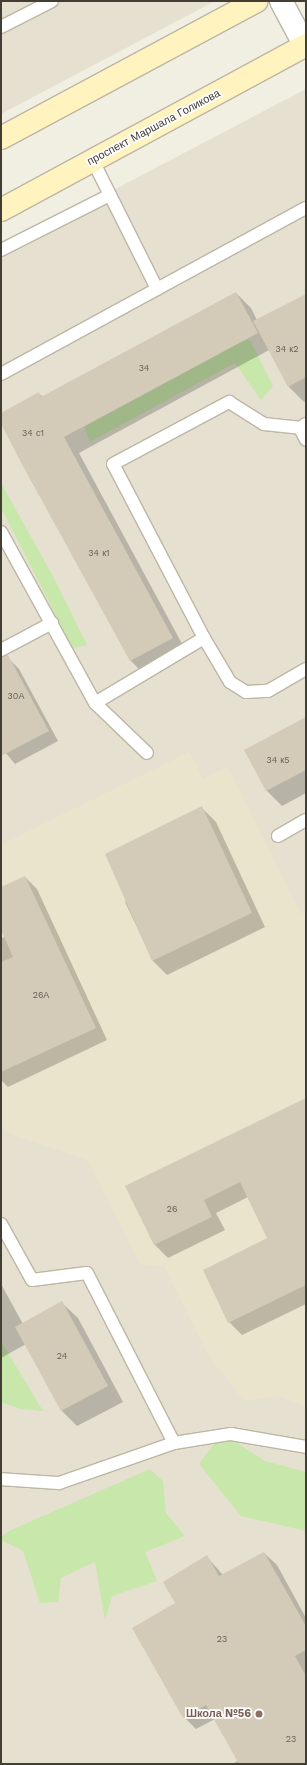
<!DOCTYPE html>
<meta charset="utf-8">
<style>
body{margin:0}
#map{position:relative;width:307px;height:1765px;overflow:hidden;background:#f1eee2;font-family:"Work Sans",sans-serif}
div>[style]{position:absolute}
[style*='--x']{left:calc(var(--x)*1px);top:calc(var(--y)*1px);width:calc(var(--w)*1px);rotate:calc(var(--a)*1deg)}
.residential>*{inset:0;background:#e5e0d0}
.education>*{inset:0;background:#ebe4cc}
.green>*{inset:0;background:#c8e7aa}
.shadow>*{inset:0;background:#0003}
.building>*{inset:0;background:#d3cab8}
.roads{filter:drop-shadow(1px 0 #bdb6a5) drop-shadow(-1px 0 #bdb6a5) drop-shadow(0 1px #bdb6a5) drop-shadow(0 -1px #bdb6a5)}
.service>*{height:12px;margin:-6px;padding:0 6px;transform-origin:6px;border-radius:6px;background:#fff}
.tertiary>*{height:22px;margin:-11px;padding:0 11px;transform-origin:11px;border-radius:11px;background:#fff}
.secondary>*{height:22px;margin:-11px;padding:0 11px;transform-origin:11px;border-radius:11px;background:#fff3bf}
.dots>*{width:11px;height:11px;translate:-50% -50%;box-sizing:border-box;border:2px solid #fff;border-radius:50%}
span{translate:-50% -50%;white-space:nowrap;text-align:center;line-height:1.15;-webkit-text-stroke:3.5px #fff;paint-order:stroke}
.number-label{font-size:9px;color:#676154}
.number-label span{-webkit-text-stroke-width:0}
.street-label{font-size:11px;color:#433e33}
.education-label{font-size:11px;color:#785e54;font-weight:700}
.right{translate:-100% -50%;text-align:right}
.frame{position:absolute;inset:0;border:2px solid #433e33;pointer-events:none}
</style>
<div id="map">
<div class="residential">
<div style="clip-path:polygon(1px 1px,215px 1px,1px 114px)"></div>
<div style="clip-path:polygon(306px 89px,306px 1764px,1px 1764px,1px 249px)"></div>
</div>
<div class="education">
<div style="clip-path:polygon(189px 752px,203px 779px,228px 766px,301px 914px,306px 912px,306px 1407px,279px 1396px,244px 1401px,209px 1356px,164px 1266px,140px 1264px,87px 1160px,5px 1132px,1px 1124px,1px 845px)"></div>
</div>
<div class="green">
<div style="clip-path:polygon(245px 340px,250px 340px,273px 386px,261px 400px,235px 363px,90px 442px,84px 427px)"></div>
<div style="clip-path:polygon(1px 483px,54px 578px,87px 645px,69px 649px,60px 623px,1px 508px)"></div>
<div style="clip-path:polygon(1px 1341px,43px 1411px,21px 1409px,1px 1402px)"></div>
<div style="clip-path:polygon(222px 1433px,265px 1461px,306px 1472px,306px 1531px,241px 1516px,199px 1464px)"></div>
<div style="clip-path:polygon(150px 1469px,163px 1481px,166px 1513px,185px 1536px,145px 1552px,157px 1581px,112px 1596px,105px 1620px,95px 1562px,61px 1578px,58px 1602px,40px 1603px,23px 1551px,1px 1540px,1px 1537px,9px 1531px)"></div>
</div>
<div class="shadow">
<div style="clip-path:polygon(236px 293px,251px 308px,257px 320px,306px 295px,306px 400px,304px 402px,288px 386px,269px 350px,79px 453px,187px 653px,146px 676px,131px 661px,1px 422px,1px 414px,38px 393px,43px 397px)"></div>
<div style="clip-path:polygon(9px 659px,19px 669px,58px 741px,15px 764px,1px 747px,1px 663px)"></div>
<div style="clip-path:polygon(306px 718px,306px 793px,282px 806px,266px 790px)"></div>
<div style="clip-path:polygon(202px 808px,216px 822px,265px 927px,167px 975px,153px 961px,125px 902px)"></div>
<div style="clip-path:polygon(25px 877px,37px 889px,107px 1040px,8px 1087px,1px 1080px,1px 938px,5px 937px,1px 928px,1px 888px)"></div>
<div style="clip-path:polygon(306px 1099px,306px 1304px,242px 1335px,229px 1322px,268px 1239px,248px 1197px,216px 1213px,225px 1230px,168px 1258px,155px 1245px,126px 1187px)"></div>
<div style="clip-path:polygon(1px 1284px,23px 1324px,62px 1303px,78px 1318px,123px 1402px,77px 1426px,62px 1411px,26px 1344px,1px 1358px)"></div>
<div style="clip-path:polygon(264px 1553px,277px 1565px,306px 1618px,306px 1764px,232px 1764px,238px 1761px,215px 1719px,196px 1729px,184px 1717px,176px 1604px,207px 1557px,223px 1575px)"></div>
</div>
<div class="building">
<div style="clip-path:polygon(236px 292px,258px 333px,64px 437px,173px 638px,130px 661px,24px 468px,1px 424px,1px 413px,39px 392px,41px 397px)"></div>
<div style="clip-path:polygon(306px 294px,306px 377px,288px 387px,253px 321px)"></div>
<div style="clip-path:polygon(8px 655px,49px 731px,1px 756px,1px 657px)"></div>
<div style="clip-path:polygon(306px 717px,306px 770px,266px 791px,244px 750px)"></div>
<div style="clip-path:polygon(202px 806px,252px 913px,152px 961px,105px 854px)"></div>
<div style="clip-path:polygon(25px 876px,96px 1028px,1px 1072px,1px 962px,13px 957px,1px 930px,1px 887px)"></div>
<div style="clip-path:polygon(306px 1098px,306px 1285px,228px 1323px,203px 1270px,267px 1238px,240px 1182px,204px 1200px,212px 1217px,154px 1245px,125px 1186px)"></div>
<div style="clip-path:polygon(62px 1301px,108px 1386px,61px 1411px,15px 1327px)"></div>
<div style="clip-path:polygon(264px 1552px,306px 1626px,306px 1650px,295px 1656px,306px 1676px,306px 1764px,239px 1764px,206px 1705px,183px 1718px,132px 1628px,175px 1603px,163px 1582px,207px 1555px,219px 1576px)"></div>
</div>
<div class="roads">
<div class="service">
<div style="--x:1;--y:27;--w:57;--a:-27"></div>
<div style="--x:93;--y:161;--w:143;--a:63.4"></div>
<div style="--x:1;--y:250;--w:122;--a:-26.8"></div>
<div style="--x:1;--y:374;--w:347;--a:-28.6"></div>
<div style="--x:300;--y:428;--w:13;--a:63"></div>
<div style="--x:1;--y:532;--w:195;--a:61.2"></div>
<div style="--x:95;--y:703;--w:127;--a:-30.8"></div>
<div style="--x:204;--y:638;--w:196;--a:-117.6"></div>
<div style="--x:113;--y:464;--w:132;--a:-28.1"></div>
<div style="--x:229;--y:402;--w:41;--a:32.2"></div>
<div style="--x:264;--y:424;--w:36;--a:6"></div>
<div style="--x:300;--y:428;--w:7;--a:-34"></div>
<div style="--x:204;--y:638;--w:51;--a:59.4"></div>
<div style="--x:230;--y:682;--w:19;--a:32"></div>
<div style="--x:246;--y:692;--w:22;--a:-3"></div>
<div style="--x:268;--y:691;--w:44;--a:-30.1"></div>
<div style="--x:1;--y:650;--w:58;--a:-27.9"></div>
<div style="--x:95;--y:703;--w:72;--a:43.9"></div>
<div style="--x:278;--y:836;--w:32;--a:-30"></div>
<div style="--x:1;--y:1224;--w:64;--a:61"></div>
<div style="--x:32;--y:1280;--w:55;--a:-7.3"></div>
<div style="--x:87;--y:1273;--w:191;--a:62.9"></div>
<div style="--x:174;--y:1443;--w:122;--a:160.8"></div>
<div style="--x:59;--y:1483;--w:58;--a:-176.1"></div>
<div style="--x:174;--y:1443;--w:58;--a:-9"></div>
<div style="--x:231;--y:1434;--w:76;--a:9.8"></div>
</div>
<div class="tertiary">
<div style="--x:281;--y:1;--w:51;--a:61.9"></div>
</div>
<div class="secondary">
<div style="--x:1;--y:138;--w:290;--a:-28.2"></div>
<div style="--x:1;--y:210;--w:347;--a:-28.4"></div>
</div>
</div>
<div class="dots">
<div style="left:259px;top:1714px;background:#8d6e63"></div>
</div>
<div class="number-label">
<span style="left:287px;top:349px">34 к2</span>
<span style="left:144px;top:368px">34</span>
<span style="left:33px;top:433px">34 с1</span>
<span style="left:99px;top:553px">34 к1</span>
<span style="left:16px;top:696px">30А</span>
<span style="left:278px;top:760px">34 к5</span>
<span style="left:41px;top:995px">26А</span>
<span style="left:172px;top:1209px">26</span>
<span style="left:62px;top:1356px">24</span>
<span style="left:222px;top:1639px">23</span>
<span style="left:291px;top:1739px">23</span>
</div>
<div class="street-label">
<span style="left:154px;top:128px;rotate:-28deg">проспект Маршала Голикова</span>
</div>
<div class="education-label">
<span class="right" style="left:251px;top:1714px">Школа №56</span>
</div>
<div class="frame"></div>
</div>
